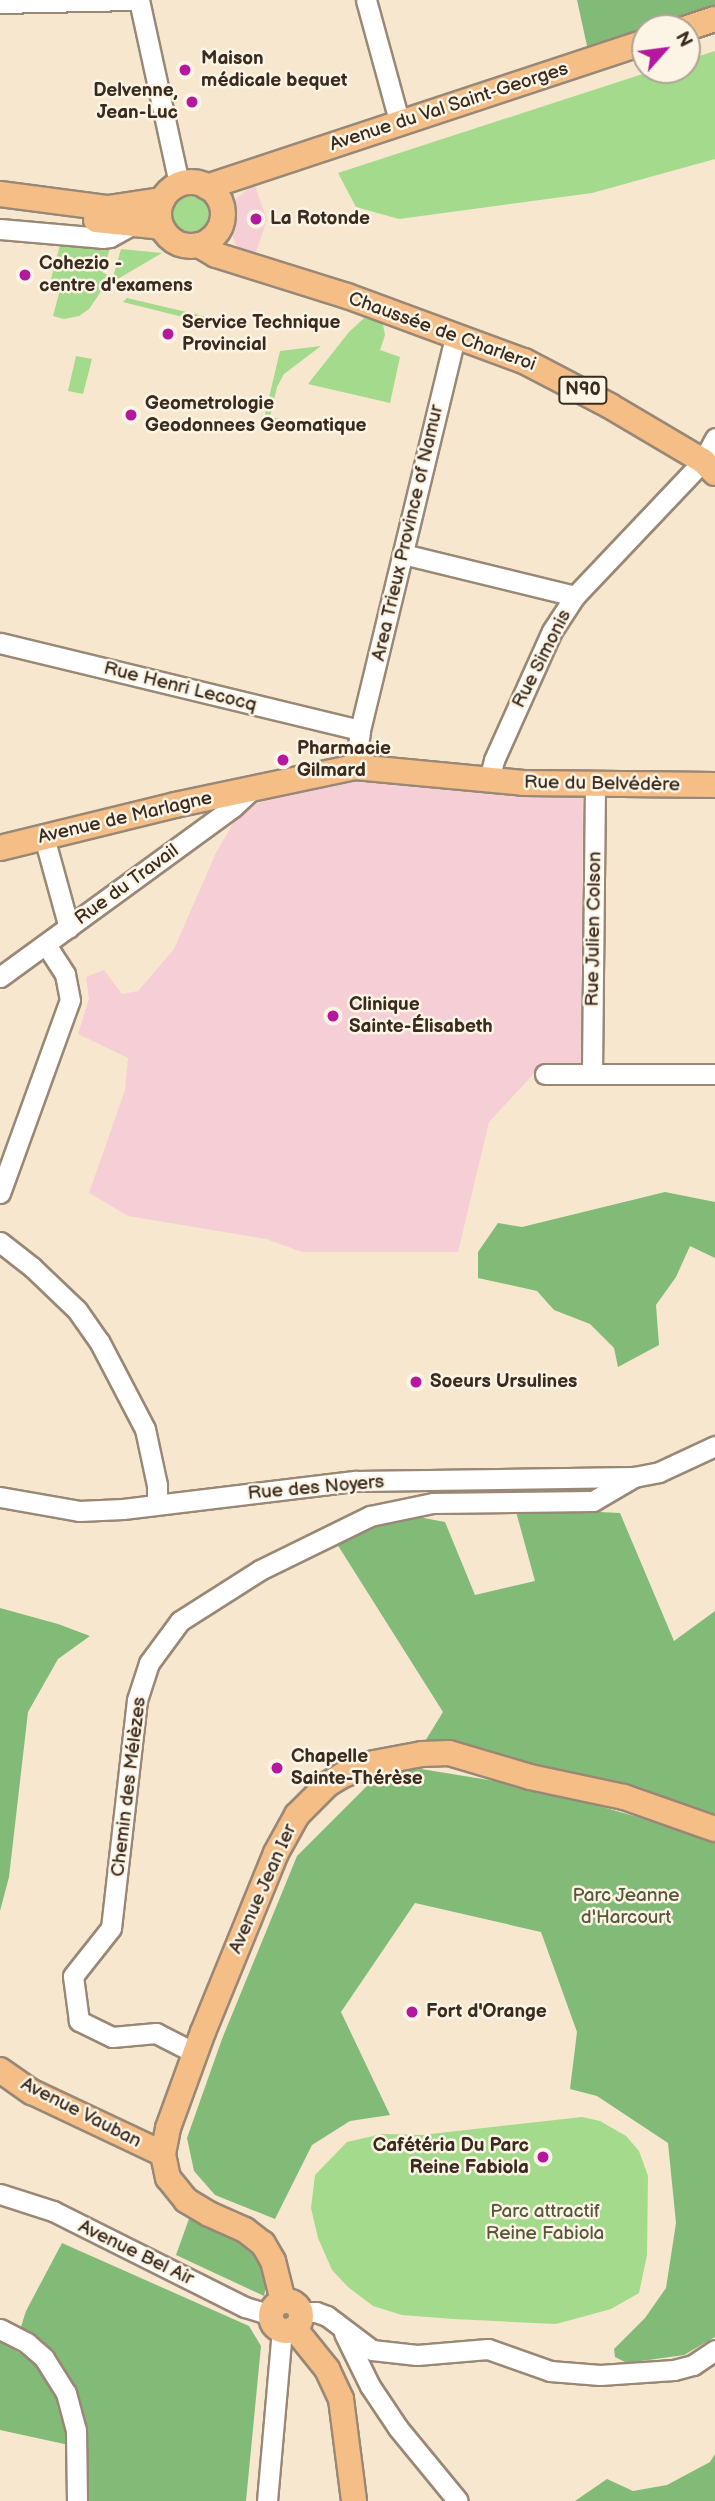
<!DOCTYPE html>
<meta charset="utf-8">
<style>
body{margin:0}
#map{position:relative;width:715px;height:2501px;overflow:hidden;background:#f7e7ce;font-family:"Balsamiq Sans",sans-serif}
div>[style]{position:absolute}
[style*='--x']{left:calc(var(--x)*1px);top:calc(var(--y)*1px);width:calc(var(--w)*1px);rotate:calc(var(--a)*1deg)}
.built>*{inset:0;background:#f6cfd6}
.green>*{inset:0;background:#a3da8c}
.round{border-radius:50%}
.forest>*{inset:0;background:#82ba78}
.roads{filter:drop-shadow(2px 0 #998876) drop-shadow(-2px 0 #998876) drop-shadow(0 2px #998876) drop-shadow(0 -2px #998876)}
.minor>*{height:19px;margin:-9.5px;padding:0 9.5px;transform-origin:9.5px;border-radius:9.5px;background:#fff}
.major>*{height:24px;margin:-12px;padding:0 12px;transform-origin:12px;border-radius:12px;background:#f6be87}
.major>.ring{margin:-12px;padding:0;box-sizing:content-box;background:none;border:24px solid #f6be87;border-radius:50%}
.dots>*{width:19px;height:19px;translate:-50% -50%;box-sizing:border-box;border:4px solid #fcf5e5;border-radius:50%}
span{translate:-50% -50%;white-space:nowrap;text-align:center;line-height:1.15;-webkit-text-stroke:5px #fcf5e5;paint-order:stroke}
.shield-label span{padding:2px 5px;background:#fcf5e5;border:2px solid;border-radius:5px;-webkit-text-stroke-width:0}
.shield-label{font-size:18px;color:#3b2a1e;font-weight:700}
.poi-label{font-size:19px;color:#3b2a1e;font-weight:700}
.left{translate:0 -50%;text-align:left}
.right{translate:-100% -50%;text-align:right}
.street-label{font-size:19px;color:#3b2a1e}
.park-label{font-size:19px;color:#55563a}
.north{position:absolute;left:631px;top:14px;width:70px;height:70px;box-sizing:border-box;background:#fcf5e5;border:2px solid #afa495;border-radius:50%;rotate:62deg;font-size:19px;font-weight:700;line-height:28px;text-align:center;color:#3b2a1e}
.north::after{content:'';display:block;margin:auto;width:24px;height:32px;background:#b5179e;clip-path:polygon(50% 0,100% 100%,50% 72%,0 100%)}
</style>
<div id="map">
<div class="built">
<div style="clip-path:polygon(254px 183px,267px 220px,254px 258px,236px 245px,229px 227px,233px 202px)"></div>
<div style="clip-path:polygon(355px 779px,583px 786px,581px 1065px,541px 1066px,489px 1122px,458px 1252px,302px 1252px,266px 1239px,128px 1216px,89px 1193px,125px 1090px,128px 1058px,78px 1034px,89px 999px,86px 977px,104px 970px,122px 994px,138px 991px,174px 949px,215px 855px,237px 816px,273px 794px)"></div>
</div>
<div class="green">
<div style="clip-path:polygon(715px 51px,715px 159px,592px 193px,399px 219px,356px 207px,338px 173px,655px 70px,687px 70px,687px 60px)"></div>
<div class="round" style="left:169px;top:193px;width:42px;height:42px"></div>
<div style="clip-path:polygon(60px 245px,110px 248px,103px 273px,113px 277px,121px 249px,162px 253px,104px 287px,89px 309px,79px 316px,64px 319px,53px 316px,61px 286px,50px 283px)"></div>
<div style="clip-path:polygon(127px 298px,131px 299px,225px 321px,223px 327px,123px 302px)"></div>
<div style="clip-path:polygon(364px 318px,377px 320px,383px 325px,385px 335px,380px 350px,400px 357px,390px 403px,308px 384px,349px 332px)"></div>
<div style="clip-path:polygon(321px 346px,284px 374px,277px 387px,270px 417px,281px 419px,263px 423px,280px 351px)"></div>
<div style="clip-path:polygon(76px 356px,92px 359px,83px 394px,68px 391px)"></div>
<div style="clip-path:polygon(582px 2117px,600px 2121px,626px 2136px,639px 2151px,648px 2176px,647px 2255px,639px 2293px,611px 2309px,556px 2324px,454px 2319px,402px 2315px,373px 2306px,348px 2287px,332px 2270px,318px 2238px,311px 2208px,315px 2175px,347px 2142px,382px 2134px,422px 2135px)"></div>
</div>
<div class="forest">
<div style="clip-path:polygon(577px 0,715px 0,715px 13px,670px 28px,645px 28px,645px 36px,589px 55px)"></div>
<div style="clip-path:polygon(665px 1192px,715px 1202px,715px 1258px,690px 1246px,676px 1277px,656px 1305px,659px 1345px,618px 1367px,614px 1348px,590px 1324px,554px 1310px,537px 1291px,478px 1278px,478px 1252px,498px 1223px,522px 1227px)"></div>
<div style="clip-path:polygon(515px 1508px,620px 1513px,674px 1641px,715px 1611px,715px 1823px,422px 1746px,443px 1712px,337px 1544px,387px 1511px,445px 1522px,475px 1595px,535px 1581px)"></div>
<div style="clip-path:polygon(0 1608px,58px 1624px,90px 1636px,58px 1659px,28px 1712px,9px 1877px,0 1911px)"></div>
<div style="clip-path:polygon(421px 1769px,532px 1787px,715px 1839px,715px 2337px,684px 2355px,627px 2363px,615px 2357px,614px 2349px,645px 2318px,666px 2288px,676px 2223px,668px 2143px,597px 2096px,570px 2089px,577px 2032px,541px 1932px,415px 1903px,341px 2012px,390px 2115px,350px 2121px,312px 2145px,275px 2219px,215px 2195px,194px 2171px,187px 2138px,222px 2039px,297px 1856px,379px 1774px)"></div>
<div style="clip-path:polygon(190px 2216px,255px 2243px,268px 2276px,264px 2296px,176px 2255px)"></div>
<div style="clip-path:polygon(62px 2243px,249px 2326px,261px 2346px,246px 2501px,87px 2501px,82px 2414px,72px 2387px,62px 2368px,43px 2346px,20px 2330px,26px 2311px)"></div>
<div style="clip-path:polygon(0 2342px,30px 2359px,49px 2381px,63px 2411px,69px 2445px,0 2430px)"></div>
<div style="clip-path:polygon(715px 2454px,715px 2501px,575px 2501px,607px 2479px,633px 2491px,667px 2485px,710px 2462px)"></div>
</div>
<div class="roads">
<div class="minor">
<div style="--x:139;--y:0;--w:188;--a:77.7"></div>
<div style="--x:366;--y:0;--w:129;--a:74.7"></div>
<div style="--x:0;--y:3;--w:136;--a:-1.3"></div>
<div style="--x:0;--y:229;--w:102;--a:5"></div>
<div style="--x:102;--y:238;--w:8;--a:-7"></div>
<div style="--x:110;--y:237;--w:25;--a:-29"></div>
<div style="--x:403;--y:554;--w:177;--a:13.7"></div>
<div style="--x:0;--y:643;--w:370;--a:13.6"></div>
<div style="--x:355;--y:767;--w:37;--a:-82"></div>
<div style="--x:360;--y:730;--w:405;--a:-76.4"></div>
<div style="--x:489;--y:779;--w:20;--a:-75"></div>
<div style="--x:494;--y:760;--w:141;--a:-65.8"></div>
<div style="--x:552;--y:631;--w:42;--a:-56.7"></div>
<div style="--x:575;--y:596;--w:186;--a:-46.5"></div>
<div style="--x:703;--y:461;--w:26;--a:-62"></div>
<div style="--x:595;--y:785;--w:289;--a:90.6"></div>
<div style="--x:592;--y:1074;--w:123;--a:0"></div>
<div style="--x:44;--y:837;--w:94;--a:74.6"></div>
<div style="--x:0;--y:977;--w:288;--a:-36.1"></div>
<div style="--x:233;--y:807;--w:25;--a:-43"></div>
<div style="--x:545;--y:1074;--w:47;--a:0"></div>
<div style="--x:0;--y:1193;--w:205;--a:-70.1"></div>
<div style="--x:70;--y:1000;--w:26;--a:-101"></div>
<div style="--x:65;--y:974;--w:35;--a:-123"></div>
<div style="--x:0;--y:1242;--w:41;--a:38"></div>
<div style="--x:32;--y:1267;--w:62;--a:43.7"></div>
<div style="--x:77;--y:1310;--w:38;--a:55"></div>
<div style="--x:99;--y:1341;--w:99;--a:62.4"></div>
<div style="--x:145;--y:1429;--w:57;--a:77.9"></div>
<div style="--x:157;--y:1485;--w:18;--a:90"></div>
<div style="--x:0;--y:1497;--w:80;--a:10"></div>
<div style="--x:79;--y:1511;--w:44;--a:-2.6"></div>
<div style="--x:123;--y:1509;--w:235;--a:-6.9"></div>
<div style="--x:356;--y:1481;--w:278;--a:-0.8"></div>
<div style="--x:634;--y:1477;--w:25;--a:-11"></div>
<div style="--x:659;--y:1472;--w:62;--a:-24.9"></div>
<div style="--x:195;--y:2053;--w:44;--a:-152.9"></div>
<div style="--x:156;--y:2033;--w:44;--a:174.8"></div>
<div style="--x:112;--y:2037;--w:37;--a:-154"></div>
<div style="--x:79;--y:2021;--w:45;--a:-97.6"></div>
<div style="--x:73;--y:1976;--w:61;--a:-51.6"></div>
<div style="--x:111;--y:1928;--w:229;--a:-83.5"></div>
<div style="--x:137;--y:1700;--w:39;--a:-72"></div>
<div style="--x:149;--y:1663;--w:52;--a:-53.6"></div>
<div style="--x:180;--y:1621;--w:95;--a:-32.5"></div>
<div style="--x:260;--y:1570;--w:123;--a:-26.1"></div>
<div style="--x:370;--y:1516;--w:64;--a:-11.7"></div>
<div style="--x:433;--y:1503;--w:160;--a:-0.7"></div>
<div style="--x:593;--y:1501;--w:48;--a:-30.3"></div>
<div style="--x:0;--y:2194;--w:56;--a:17.8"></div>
<div style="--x:53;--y:2211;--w:215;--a:26.6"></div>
<div style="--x:245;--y:2307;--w:27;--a:17"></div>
<div style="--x:301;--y:2312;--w:15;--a:0"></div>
<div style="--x:316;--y:2312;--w:12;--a:20"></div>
<div style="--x:327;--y:2316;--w:56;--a:37.1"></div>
<div style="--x:372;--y:2350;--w:45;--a:6.3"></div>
<div style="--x:417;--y:2355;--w:71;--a:-4.8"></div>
<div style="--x:488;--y:2349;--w:66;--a:19.5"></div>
<div style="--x:550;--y:2371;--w:50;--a:4.6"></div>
<div style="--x:600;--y:2375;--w:74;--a:-3.9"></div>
<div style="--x:674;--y:2370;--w:20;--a:-15"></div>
<div style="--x:693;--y:2365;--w:27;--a:-34"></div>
<div style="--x:0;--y:2329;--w:30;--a:27"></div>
<div style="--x:27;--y:2343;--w:23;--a:41"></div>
<div style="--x:44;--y:2358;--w:41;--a:57.8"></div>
<div style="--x:66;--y:2393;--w:38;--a:75"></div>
<div style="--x:76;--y:2430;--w:71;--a:89.2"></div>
<div style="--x:344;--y:2333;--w:59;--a:63.9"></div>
<div style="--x:370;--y:2386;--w:50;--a:56.3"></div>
<div style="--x:398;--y:2428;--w:94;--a:50.6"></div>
<div style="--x:267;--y:2501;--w:172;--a:-85"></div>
</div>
<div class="major">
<div style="--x:687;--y:28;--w:29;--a:-18"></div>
<div class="ring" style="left:159px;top:182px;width:40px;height:40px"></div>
<div style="--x:207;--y:187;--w:461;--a:-18.3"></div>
<div style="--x:0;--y:194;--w:109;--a:7.4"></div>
<div style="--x:108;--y:208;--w:55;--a:-8.4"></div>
<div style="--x:96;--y:220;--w:65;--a:6.1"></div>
<div style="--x:199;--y:245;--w:20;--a:30"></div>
<div style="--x:216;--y:255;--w:137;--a:17.4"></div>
<div style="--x:347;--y:296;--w:189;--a:20.2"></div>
<div style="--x:524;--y:361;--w:97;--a:27.6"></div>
<div style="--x:610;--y:406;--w:108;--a:30.6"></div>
<div style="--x:703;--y:461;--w:17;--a:45"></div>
<div style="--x:0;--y:848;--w:180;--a:-13.8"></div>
<div style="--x:175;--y:805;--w:184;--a:-11.9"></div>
<div style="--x:355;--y:767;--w:169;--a:5.4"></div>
<div style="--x:523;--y:783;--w:192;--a:0.6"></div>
<div style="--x:0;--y:2070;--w:39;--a:35"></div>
<div style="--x:32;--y:2092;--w:145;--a:25.3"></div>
<div class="ring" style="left:271px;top:2301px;width:6px;height:6px"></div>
<div style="--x:283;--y:2301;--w:41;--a:-104"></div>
<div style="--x:273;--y:2261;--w:20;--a:-120"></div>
<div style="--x:263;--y:2244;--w:23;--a:-142"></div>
<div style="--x:245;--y:2230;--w:39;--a:-156"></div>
<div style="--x:209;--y:2214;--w:27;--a:-149"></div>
<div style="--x:186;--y:2200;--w:28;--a:-129"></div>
<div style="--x:168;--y:2178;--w:25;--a:-102"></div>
<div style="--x:163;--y:2154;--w:26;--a:-79"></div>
<div style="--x:168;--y:2128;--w:102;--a:-70"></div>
<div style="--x:203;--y:2032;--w:193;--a:-67.8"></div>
<div style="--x:276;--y:1853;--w:43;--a:-61.1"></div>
<div style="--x:297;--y:1815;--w:44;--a:-45"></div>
<div style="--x:328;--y:1784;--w:17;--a:-31"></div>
<div style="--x:343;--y:1775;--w:33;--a:-21"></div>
<div style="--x:374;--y:1763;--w:49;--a:-10.6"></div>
<div style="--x:422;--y:1754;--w:27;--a:-2"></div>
<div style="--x:449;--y:1753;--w:84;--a:16.5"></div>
<div style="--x:530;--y:1777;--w:96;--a:12"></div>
<div style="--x:624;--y:1797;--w:96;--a:19.4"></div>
<div style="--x:294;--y:2328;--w:53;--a:51.2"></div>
<div style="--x:327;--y:2369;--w:33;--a:65"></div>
<div style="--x:341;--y:2399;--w:103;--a:82.7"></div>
</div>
</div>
<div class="dots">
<div style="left:185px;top:70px;background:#b5179e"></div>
<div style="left:192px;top:102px;background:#b5179e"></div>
<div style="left:256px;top:219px;background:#b5179e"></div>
<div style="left:25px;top:275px;background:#b5179e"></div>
<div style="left:168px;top:334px;background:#b5179e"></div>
<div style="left:131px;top:415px;background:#b5179e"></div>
<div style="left:283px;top:760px;background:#b5179e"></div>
<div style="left:333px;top:1016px;background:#b5179e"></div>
<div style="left:416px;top:1382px;background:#b5179e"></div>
<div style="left:277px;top:1768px;background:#b5179e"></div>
<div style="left:412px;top:2012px;background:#b5179e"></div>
<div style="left:543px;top:2157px;background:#b5179e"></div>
</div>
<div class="shield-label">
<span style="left:583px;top:390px">N90</span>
</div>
<div class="poi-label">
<span class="left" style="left:201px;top:70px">Maison<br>médicale bequet</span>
<span class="right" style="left:178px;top:102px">Delvenne,<br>Jean-Luc</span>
<span class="left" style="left:270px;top:219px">La Rotonde</span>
<span class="left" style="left:39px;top:275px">Cohezio -<br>centre d'examens</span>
<span class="left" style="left:182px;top:334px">Service Technique<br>Provincial</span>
<span class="left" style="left:145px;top:415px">Geometrologie<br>Geodonnees Geomatique</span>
<span class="left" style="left:297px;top:760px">Pharmacie<br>Gilmard</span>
<span class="left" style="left:349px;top:1016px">Clinique<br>Sainte-Élisabeth</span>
<span class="left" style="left:430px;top:1382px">Soeurs Ursulines</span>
<span class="left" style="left:291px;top:1768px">Chapelle<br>Sainte-Thérèse</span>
<span class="left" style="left:426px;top:2012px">Fort d'Orange</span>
<span class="right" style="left:529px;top:2157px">Cafétéria Du Parc<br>Reine Fabiola</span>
</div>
<div class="street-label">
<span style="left:449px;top:107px;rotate:-18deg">Avenue du Val Saint-Georges</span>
<span style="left:442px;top:332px;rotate:20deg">Chaussée de Charleroi</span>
<span style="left:408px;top:533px;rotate:-77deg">Area Trieux Province of Namur</span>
<span style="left:542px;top:659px;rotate:-63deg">Rue Simonis</span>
<span style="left:180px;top:687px;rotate:14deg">Rue Henri Lecocq</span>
<span style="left:602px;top:784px;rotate:1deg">Rue du Belvédère</span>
<span style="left:125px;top:818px;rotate:-13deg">Avenue de Marlagne</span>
<span style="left:127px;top:885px;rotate:-36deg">Rue du Travail</span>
<span style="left:594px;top:929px;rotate:-89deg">Rue Julien Colson</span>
<span style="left:316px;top:1488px;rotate:-5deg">Rue des Noyers</span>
<span style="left:129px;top:1787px;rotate:-83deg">Chemin des Mélèzes</span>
<span style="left:263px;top:1889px;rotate:-66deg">Avenue Jean Ier</span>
<span style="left:81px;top:2113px;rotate:27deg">Avenue Vauban</span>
<span style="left:136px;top:2253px;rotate:26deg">Avenue Bel Air</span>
</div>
<div class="park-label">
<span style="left:626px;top:1907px">Parc Jeanne<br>d'Harcourt</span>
<span style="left:545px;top:2223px">Parc attractif<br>Reine Fabiola</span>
</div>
<div class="north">N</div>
</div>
